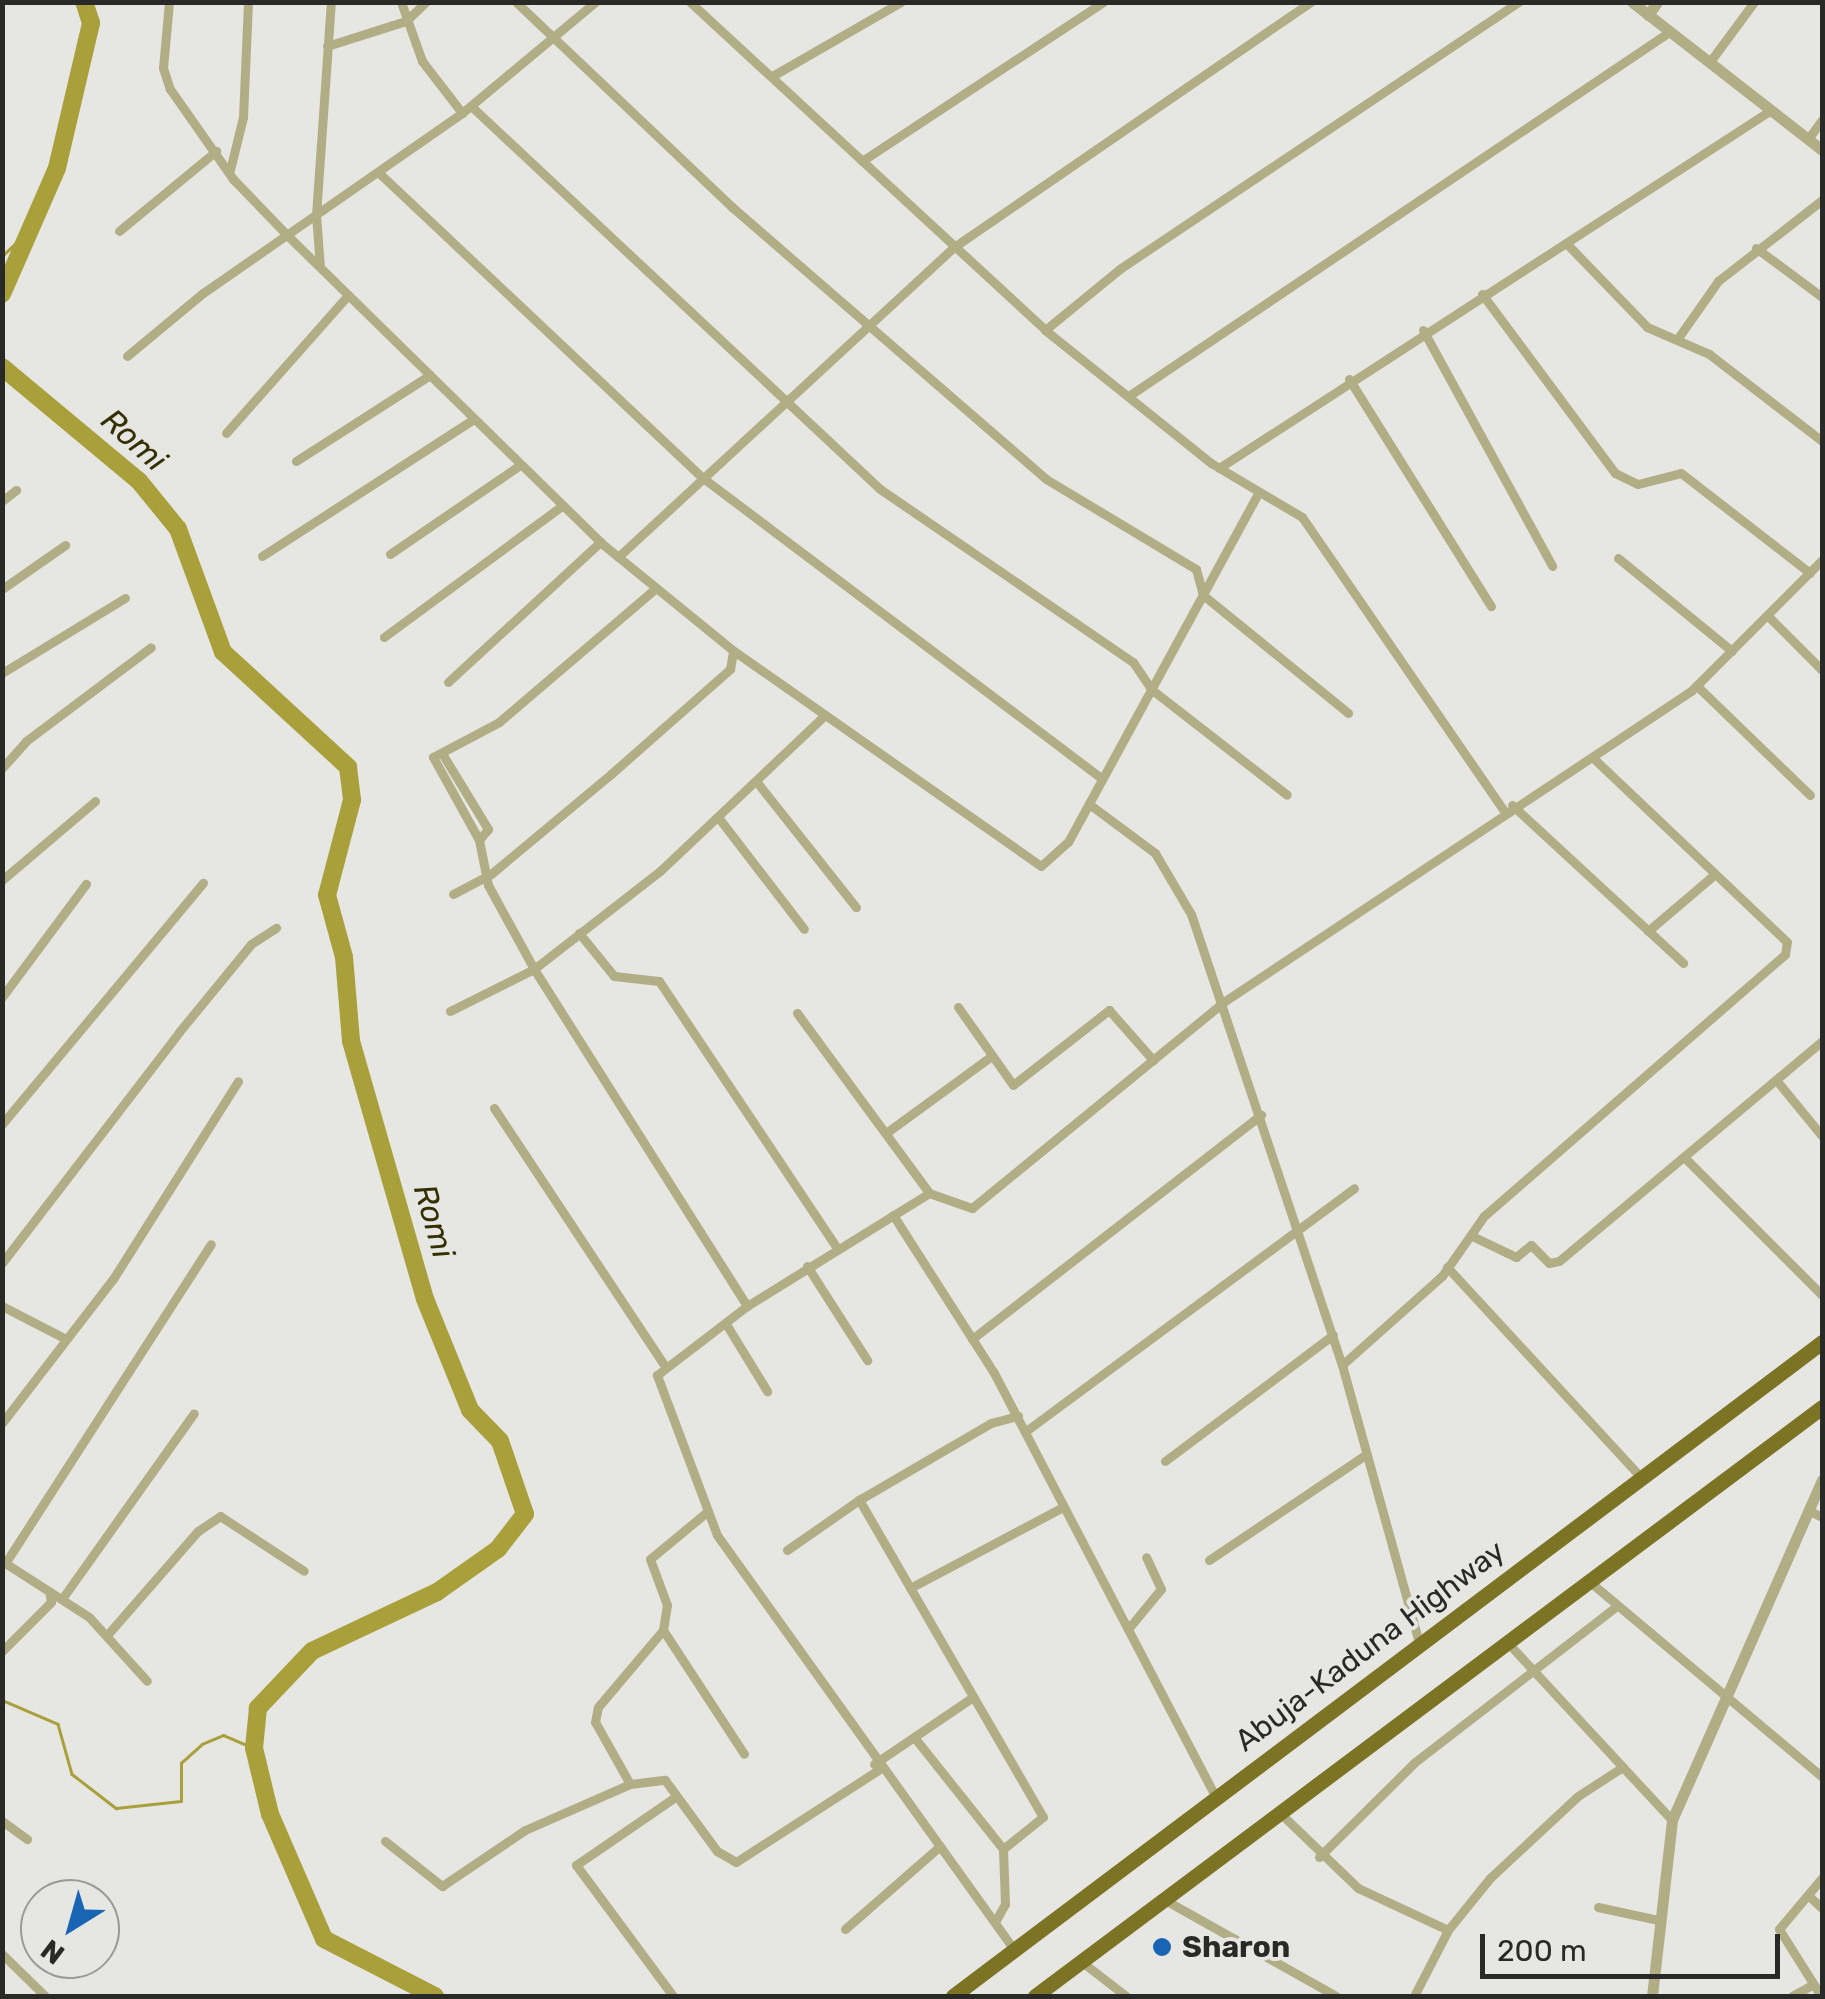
<!DOCTYPE html>
<style>
body{margin:0}
#map{position:relative;width:1825px;height:1999px;overflow:hidden;background:#e6e6e3;font-family:Rubik,sans-serif}
div>[style]{position:absolute}
[style*='--x']{left:calc(var(--x)*1px);top:calc(var(--y)*1px);width:calc(var(--w)*1px);rotate:calc(var(--a)*1deg)}
.stream>*{height:2.5px;margin:-1.25px;padding:0 1.25px;transform-origin:1.25px;border-radius:1.25px;background:#a9a03b}
.river>*{height:18px;margin:-9px;padding:0 9px;transform-origin:9px;border-radius:9px;background:#a9a03b}
.minor>*{height:9px;margin:-4.5px;padding:0 4.5px;transform-origin:4.5px;border-radius:4.5px;background:#b1ae86}
.tertiary>*{height:11px;margin:-5.5px;padding:0 5.5px;transform-origin:5.5px;border-radius:5.5px;background:#b1ae86}
.trunk>*{height:15px;margin:-7.5px;padding:0 7.5px;transform-origin:7.5px;border-radius:7.5px;background:#7c7424}
.dots>*{width:28px;height:28px;translate:-50% -50%;box-sizing:border-box;border:5px solid #e6e6e3;border-radius:50%}
span{translate:-50% -50%;white-space:nowrap;text-align:center;line-height:1.15;-webkit-text-stroke:8px #e6e6e3;paint-order:stroke}
.street-label{font-size:30px;color:#292928}
.poi-label{font-size:30px;color:#292928;font-weight:700}
.left{translate:0 -50%;text-align:left}
.water-label{font-size:32px;color:#343004;font-style:italic}
.frame{position:absolute;inset:0;border:5px solid #292928;pointer-events:none}
.north{position:absolute;left:20px;top:1879px;width:100px;height:100px;box-sizing:border-box;background:#e6e6e3;border:2px solid #9a9a98;border-radius:50%;rotate:217deg;font-size:28px;font-weight:700;line-height:40px;text-align:center;color:#292928}
.north::after{content:'';display:block;margin:auto;width:35px;height:45px;background:#1964b3;clip-path:polygon(50% 0,100% 100%,50% 72%,0 100%)}
.scale{position:absolute;left:1480px;top:1934px;width:300px;height:45px;box-sizing:border-box;border:5px solid #292928;border-top:0;padding-left:12px;font-size:30px;line-height:35px;white-space:nowrap;color:#292928;-webkit-text-stroke:8px #e6e6e3;paint-order:stroke}
</style>
<div id="map">
<div class="stream">
<div style="--x:2;--y:256;--w:42;--a:-43.1"></div>
<div style="--x:2;--y:1700;--w:61;--a:23.2"></div>
<div style="--x:58;--y:1724;--w:52;--a:74.4"></div>
<div style="--x:72;--y:1774;--w:56;--a:37.7"></div>
<div style="--x:116;--y:1808;--w:65;--a:-6.1"></div>
<div style="--x:181;--y:1801;--w:38;--a:-90"></div>
<div style="--x:181;--y:1763;--w:28;--a:-42"></div>
<div style="--x:202;--y:1744;--w:23;--a:-23"></div>
<div style="--x:223;--y:1735;--w:34;--a:23"></div>
</div>
<div class="river">
<div style="--x:2;--y:294;--w:137;--a:-66.4"></div>
<div style="--x:57;--y:168;--w:149;--a:-76.8"></div>
<div style="--x:91;--y:23;--w:22;--a:-108"></div>
<div style="--x:2;--y:367;--w:178;--a:39.8"></div>
<div style="--x:139;--y:481;--w:62;--a:50.9"></div>
<div style="--x:178;--y:529;--w:131;--a:69.9"></div>
<div style="--x:223;--y:652;--w:170;--a:42.6"></div>
<div style="--x:348;--y:767;--w:33;--a:83"></div>
<div style="--x:352;--y:800;--w:98;--a:104.7"></div>
<div style="--x:327;--y:895;--w:64;--a:74.7"></div>
<div style="--x:344;--y:957;--w:84;--a:85.2"></div>
<div style="--x:351;--y:1041;--w:268;--a:74"></div>
<div style="--x:425;--y:1299;--w:120;--a:67.9"></div>
<div style="--x:470;--y:1410;--w:43;--a:45.9"></div>
<div style="--x:500;--y:1441;--w:77;--a:71.1"></div>
<div style="--x:525;--y:1514;--w:44;--a:127.6"></div>
<div style="--x:498;--y:1549;--w:75;--a:144.8"></div>
<div style="--x:437;--y:1592;--w:138;--a:154.7"></div>
<div style="--x:312;--y:1651;--w:79;--a:133.5"></div>
<div style="--x:258;--y:1708;--w:40;--a:95.7"></div>
<div style="--x:254;--y:1748;--w:68;--a:76.4"></div>
<div style="--x:270;--y:1814;--w:136;--a:66.6"></div>
<div style="--x:324;--y:1939;--w:125;--a:27.2"></div>
</div>
<div class="minor">
<div style="--x:169;--y:2;--w:66;--a:95.2"></div>
<div style="--x:163;--y:68;--w:22;--a:72"></div>
<div style="--x:170;--y:89;--w:110;--a:55"></div>
<div style="--x:233;--y:179;--w:81;--a:46"></div>
<div style="--x:289;--y:237;--w:436;--a:44.4"></div>
<div style="--x:600;--y:542;--w:169;--a:39.2"></div>
<div style="--x:731;--y:649;--w:378;--a:35"></div>
<div style="--x:1041;--y:866;--w:36;--a:-42"></div>
<div style="--x:1068;--y:842;--w:397;--a:-61.4"></div>
<div style="--x:401;--y:2;--w:63;--a:70.4"></div>
<div style="--x:422;--y:61;--w:66;--a:52.4"></div>
<div style="--x:516;--y:2;--w:298;--a:43.5"></div>
<div style="--x:732;--y:207;--w:415;--a:40.9"></div>
<div style="--x:1046;--y:479;--w:175;--a:31"></div>
<div style="--x:1196;--y:569;--w:27;--a:75"></div>
<div style="--x:1203;--y:595;--w:187;--a:39.1"></div>
<div style="--x:690;--y:2;--w:483;--a:42.7"></div>
<div style="--x:1045;--y:330;--w:213;--a:38.7"></div>
<div style="--x:1211;--y:463;--w:106;--a:30.7"></div>
<div style="--x:1302;--y:517;--w:355;--a:55.5"></div>
<div style="--x:327;--y:46;--w:83;--a:-17.6"></div>
<div style="--x:406;--y:21;--w:28;--a:-44"></div>
<div style="--x:1709;--y:63;--w:76;--a:-53.6"></div>
<div style="--x:774;--y:75;--w:146;--a:-29.9"></div>
<div style="--x:471;--y:106;--w:560;--a:43.12"></div>
<div style="--x:880;--y:489;--w:306;--a:34.4"></div>
<div style="--x:1133;--y:662;--w:32;--a:56"></div>
<div style="--x:1151;--y:689;--w:172;--a:37.9"></div>
<div style="--x:1808;--y:139;--w:24;--a:-54"></div>
<div style="--x:862;--y:161;--w:289;--a:-33.4"></div>
<div style="--x:230;--y:170;--w:55;--a:-76.2"></div>
<div style="--x:243;--y:117;--w:115;--a:-87.5"></div>
<div style="--x:378;--y:172;--w:446;--a:43.3"></div>
<div style="--x:703;--y:478;--w:500;--a:37"></div>
<div style="--x:119;--y:231;--w:126;--a:-39.5"></div>
<div style="--x:1566;--y:243;--w:117;--a:46"></div>
<div style="--x:1647;--y:327;--w:68;--a:23.5"></div>
<div style="--x:1709;--y:354;--w:143;--a:37.6"></div>
<div style="--x:1756;--y:248;--w:82;--a:36.6"></div>
<div style="--x:320;--y:267;--w:52;--a:-94.4"></div>
<div style="--x:316;--y:215;--w:214;--a:-86"></div>
<div style="--x:1482;--y:294;--w:223;--a:53.4"></div>
<div style="--x:1615;--y:473;--w:25;--a:26"></div>
<div style="--x:1638;--y:484;--w:44;--a:-14.3"></div>
<div style="--x:1681;--y:473;--w:163;--a:37.8"></div>
<div style="--x:1045;--y:330;--w:98;--a:-39.2"></div>
<div style="--x:1121;--y:268;--w:479;--a:-33.8"></div>
<div style="--x:1423;--y:330;--w:269;--a:61.3"></div>
<div style="--x:1678;--y:338;--w:70;--a:-54.9"></div>
<div style="--x:1718;--y:281;--w:132;--a:-37.9"></div>
<div style="--x:127;--y:356;--w:99;--a:-39.7"></div>
<div style="--x:203;--y:293;--w:315;--a:-34.8"></div>
<div style="--x:462;--y:113;--w:173;--a:-39.8"></div>
<div style="--x:1349;--y:379;--w:268;--a:58"></div>
<div style="--x:1130;--y:395;--w:650;--a:-33.96"></div>
<div style="--x:226;--y:433;--w:184;--a:-48.5"></div>
<div style="--x:296;--y:461;--w:159;--a:-32.7"></div>
<div style="--x:1219;--y:468;--w:658;--a:-32.97"></div>
<div style="--x:2;--y:501;--w:18;--a:-38"></div>
<div style="--x:390;--y:554;--w:158;--a:-34.4"></div>
<div style="--x:262;--y:556;--w:252;--a:-32.9"></div>
<div style="--x:618;--y:557;--w:457;--a:-42.7"></div>
<div style="--x:954;--y:247;--w:433;--a:-34.5"></div>
<div style="--x:1618;--y:558;--w:147;--a:39.2"></div>
<div style="--x:2;--y:589;--w:77;--a:-34.9"></div>
<div style="--x:1768;--y:616;--w:76;--a:45"></div>
<div style="--x:384;--y:637;--w:221;--a:-36.4"></div>
<div style="--x:2;--y:673;--w:144;--a:-31.4"></div>
<div style="--x:448;--y:682;--w:207;--a:-42.6"></div>
<div style="--x:1697;--y:686;--w:157;--a:44"></div>
<div style="--x:443;--y:755;--w:87;--a:58.7"></div>
<div style="--x:488;--y:829;--w:14;--a:129"></div>
<div style="--x:479;--y:840;--w:46;--a:78.7"></div>
<div style="--x:488;--y:885;--w:96;--a:61.3"></div>
<div style="--x:534;--y:969;--w:399;--a:57.7"></div>
<div style="--x:2;--y:768;--w:36;--a:-48"></div>
<div style="--x:26;--y:741;--w:156;--a:-36.9"></div>
<div style="--x:756;--y:781;--w:161;--a:51.6"></div>
<div style="--x:1089;--y:804;--w:82;--a:36.6"></div>
<div style="--x:1155;--y:853;--w:71;--a:59.5"></div>
<div style="--x:1191;--y:914;--w:476;--a:71.5"></div>
<div style="--x:1342;--y:1365;--w:288;--a:74.5"></div>
<div style="--x:1512;--y:805;--w:233;--a:42.7"></div>
<div style="--x:718;--y:817;--w:141;--a:52.5"></div>
<div style="--x:479;--y:840;--w:95;--a:-119"></div>
<div style="--x:433;--y:757;--w:75;--a:-27.9"></div>
<div style="--x:499;--y:722;--w:206;--a:-40.5"></div>
<div style="--x:2;--y:880;--w:122;--a:-40.3"></div>
<div style="--x:453;--y:894;--w:43;--a:-27.8"></div>
<div style="--x:491;--y:874;--w:156;--a:-39.8"></div>
<div style="--x:611;--y:774;--w:159;--a:-41.4"></div>
<div style="--x:730;--y:669;--w:17;--a:-80"></div>
<div style="--x:1648;--y:931;--w:88;--a:-40.4"></div>
<div style="--x:579;--y:933;--w:55;--a:50.9"></div>
<div style="--x:614;--y:976;--w:45;--a:6.3"></div>
<div style="--x:659;--y:981;--w:322;--a:56.3"></div>
<div style="--x:2;--y:997;--w:141;--a:-53.4"></div>
<div style="--x:958;--y:1007;--w:95;--a:54.8"></div>
<div style="--x:1013;--y:1085;--w:122;--a:-38"></div>
<div style="--x:1109;--y:1010;--w:67;--a:48.7"></div>
<div style="--x:450;--y:1011;--w:94;--a:-26.6"></div>
<div style="--x:534;--y:969;--w:160;--a:-37.9"></div>
<div style="--x:660;--y:871;--w:227;--a:-43.4"></div>
<div style="--x:797;--y:1013;--w:223;--a:53.7"></div>
<div style="--x:1777;--y:1081;--w:71;--a:50.7"></div>
<div style="--x:494;--y:1108;--w:308;--a:56.5"></div>
<div style="--x:2;--y:1124;--w:314;--a:-50.2"></div>
<div style="--x:886;--y:1133;--w:127;--a:-36.1"></div>
<div style="--x:1686;--y:1159;--w:192;--a:45"></div>
<div style="--x:893;--y:1215;--w:188;--a:57.4"></div>
<div style="--x:994;--y:1373;--w:479;--a:62.4"></div>
<div style="--x:1472;--y:1236;--w:49;--a:25.5"></div>
<div style="--x:1516;--y:1257;--w:19;--a:-39"></div>
<div style="--x:1531;--y:1245;--w:25;--a:45"></div>
<div style="--x:1549;--y:1263;--w:10;--a:-11"></div>
<div style="--x:1559;--y:1261;--w:343;--a:-39.9"></div>
<div style="--x:2;--y:1263;--w:291;--a:-52.5"></div>
<div style="--x:179;--y:1032;--w:114;--a:-50.7"></div>
<div style="--x:251;--y:944;--w:30;--a:-33"></div>
<div style="--x:807;--y:1266;--w:112;--a:57.4"></div>
<div style="--x:1447;--y:1267;--w:286;--a:47.3"></div>
<div style="--x:2;--y:1306;--w:72;--a:27.3"></div>
<div style="--x:726;--y:1324;--w:79;--a:58.5"></div>
<div style="--x:972;--y:1339;--w:366;--a:-37.8"></div>
<div style="--x:1342;--y:1365;--w:134;--a:-41.7"></div>
<div style="--x:1442;--y:1276;--w:73;--a:-55"></div>
<div style="--x:1484;--y:1216;--w:399;--a:-41"></div>
<div style="--x:1785;--y:954;--w:12;--a:-81"></div>
<div style="--x:1787;--y:942;--w:265;--a:-136.5"></div>
<div style="--x:2;--y:1423;--w:182;--a:-52.4"></div>
<div style="--x:113;--y:1279;--w:234;--a:-57.7"></div>
<div style="--x:1026;--y:1431;--w:408;--a:-36.5"></div>
<div style="--x:1165;--y:1461;--w:210;--a:-36.9"></div>
<div style="--x:1808;--y:1510;--w:16;--a:27"></div>
<div style="--x:787;--y:1550;--w:88;--a:-34.8"></div>
<div style="--x:1209;--y:1560;--w:190;--a:-33.9"></div>
<div style="--x:2;--y:1561;--w:103;--a:32.8"></div>
<div style="--x:89;--y:1617;--w:86;--a:47.8"></div>
<div style="--x:6;--y:1562;--w:378;--a:-57.2"></div>
<div style="--x:1590;--y:1582;--w:303;--a:40"></div>
<div style="--x:910;--y:1588;--w:171;--a:-27.9"></div>
<div style="--x:64;--y:1596;--w:224;--a:-54.6"></div>
<div style="--x:1128;--y:1629;--w:52;--a:-50.5"></div>
<div style="--x:1161;--y:1589;--w:35;--a:-115"></div>
<div style="--x:663;--y:1630;--w:148;--a:56.8"></div>
<div style="--x:108;--y:1634;--w:137;--a:-48.9"></div>
<div style="--x:198;--y:1531;--w:27;--a:-34"></div>
<div style="--x:220;--y:1516;--w:100;--a:33.2"></div>
<div style="--x:1507;--y:1642;--w:243;--a:47.2"></div>
<div style="--x:2;--y:1651;--w:69;--a:-45"></div>
<div style="--x:51;--y:1602;--w:11;--a:-100"></div>
<div style="--x:914;--y:1737;--w:143;--a:51.5"></div>
<div style="--x:874;--y:1764;--w:120;--a:-34.1"></div>
<div style="--x:630;--y:1784;--w:71;--a:-119.4"></div>
<div style="--x:595;--y:1722;--w:15;--a:-79"></div>
<div style="--x:598;--y:1707;--w:101;--a:-49.8"></div>
<div style="--x:663;--y:1630;--w:25;--a:-81"></div>
<div style="--x:667;--y:1605;--w:49;--a:-110.3"></div>
<div style="--x:650;--y:1559;--w:75;--a:-39.6"></div>
<div style="--x:1279;--y:1812;--w:110;--a:43.9"></div>
<div style="--x:1358;--y:1888;--w:99;--a:25"></div>
<div style="--x:2;--y:1821;--w:31;--a:36"></div>
<div style="--x:385;--y:1841;--w:73;--a:38.3"></div>
<div style="--x:442;--y:1886;--w:100;--a:-34"></div>
<div style="--x:525;--y:1830;--w:115;--a:-23.7"></div>
<div style="--x:630;--y:1784;--w:35;--a:-7"></div>
<div style="--x:665;--y:1780;--w:88;--a:53.8"></div>
<div style="--x:717;--y:1851;--w:22;--a:30"></div>
<div style="--x:736;--y:1862;--w:169;--a:-32.9"></div>
<div style="--x:1319;--y:1857;--w:135;--a:-44.7"></div>
<div style="--x:1415;--y:1762;--w:255;--a:-37.7"></div>
<div style="--x:1810;--y:1897;--w:16;--a:43"></div>
<div style="--x:1165;--y:1900;--w:196;--a:29.3"></div>
<div style="--x:1598;--y:1907;--w:61;--a:12.2"></div>
<div style="--x:995;--y:1922;--w:21;--a:-61"></div>
<div style="--x:1005;--y:1904;--w:55;--a:-92.1"></div>
<div style="--x:1003;--y:1849;--w:51;--a:-38.7"></div>
<div style="--x:1043;--y:1817;--w:367;--a:-120.1"></div>
<div style="--x:859;--y:1500;--w:153;--a:-30.3"></div>
<div style="--x:991;--y:1423;--w:28;--a:-15"></div>
<div style="--x:845;--y:1929;--w:126;--a:-41.1"></div>
<div style="--x:1015;--y:1951;--w:512;--a:-125.62"></div>
<div style="--x:717;--y:1535;--w:171;--a:-110.6"></div>
<div style="--x:657;--y:1375;--w:113;--a:-37.5"></div>
<div style="--x:747;--y:1306;--w:214;--a:-31.8"></div>
<div style="--x:929;--y:1193;--w:46;--a:19.2"></div>
<div style="--x:972;--y:1208;--w:327;--a:-39.3"></div>
<div style="--x:1225;--y:1001;--w:560;--a:-33.63"></div>
<div style="--x:1691;--y:691;--w:185;--a:-45"></div>
<div style="--x:2;--y:1954;--w:60;--a:44.3"></div>
<div style="--x:1082;--y:1962;--w:56;--a:37.7"></div>
<div style="--x:673;--y:1996;--w:163;--a:-126.5"></div>
<div style="--x:576;--y:1865;--w:119;--a:-34.4"></div>
<div style="--x:1414;--y:1996;--w:74;--a:-62.7"></div>
<div style="--x:1448;--y:1930;--w:67;--a:-51.1"></div>
<div style="--x:1490;--y:1878;--w:120;--a:-43"></div>
<div style="--x:1578;--y:1796;--w:51;--a:-33.1"></div>
<div style="--x:1792;--y:1996;--w:23;--a:-29"></div>
<div style="--x:1821;--y:1996;--w:79;--a:-122.1"></div>
<div style="--x:1779;--y:1929;--w:67;--a:-49.9"></div>
</div>
<div class="tertiary">
<div style="--x:1632;--y:2;--w:241;--a:37.9"></div>
<div style="--x:1648;--y:15;--w:16;--a:-55"></div>
<div style="--x:1652;--y:1996;--w:177;--a:-83.5"></div>
<div style="--x:1672;--y:1820;--w:372;--a:-66.2"></div>
</div>
<div class="trunk">
<div style="--x:953;--y:1996;--w:1088;--a:-36.96"></div>
<div style="--x:1035;--y:1996;--w:983;--a:-36.81"></div>
</div>
<div class="dots">
<div style="left:1162px;top:1947px;background:#1964b3"></div>
</div>
<div class="street-label">
<span style="left:1370px;top:1646px;rotate:-37deg">Abuja-Kaduna Highway</span>
</div>
<div class="poi-label">
<span class="left" style="left:1182px;top:1947px">Sharon</span>
</div>
<div class="water-label">
<span style="left:134px;top:440px;rotate:42deg">Romi</span>
<span style="left:434px;top:1221px;rotate:74deg">Romi</span>
</div>
<div class="frame"></div>
<div class="north">N</div>
<div class="scale">200 m</div>
</div>
